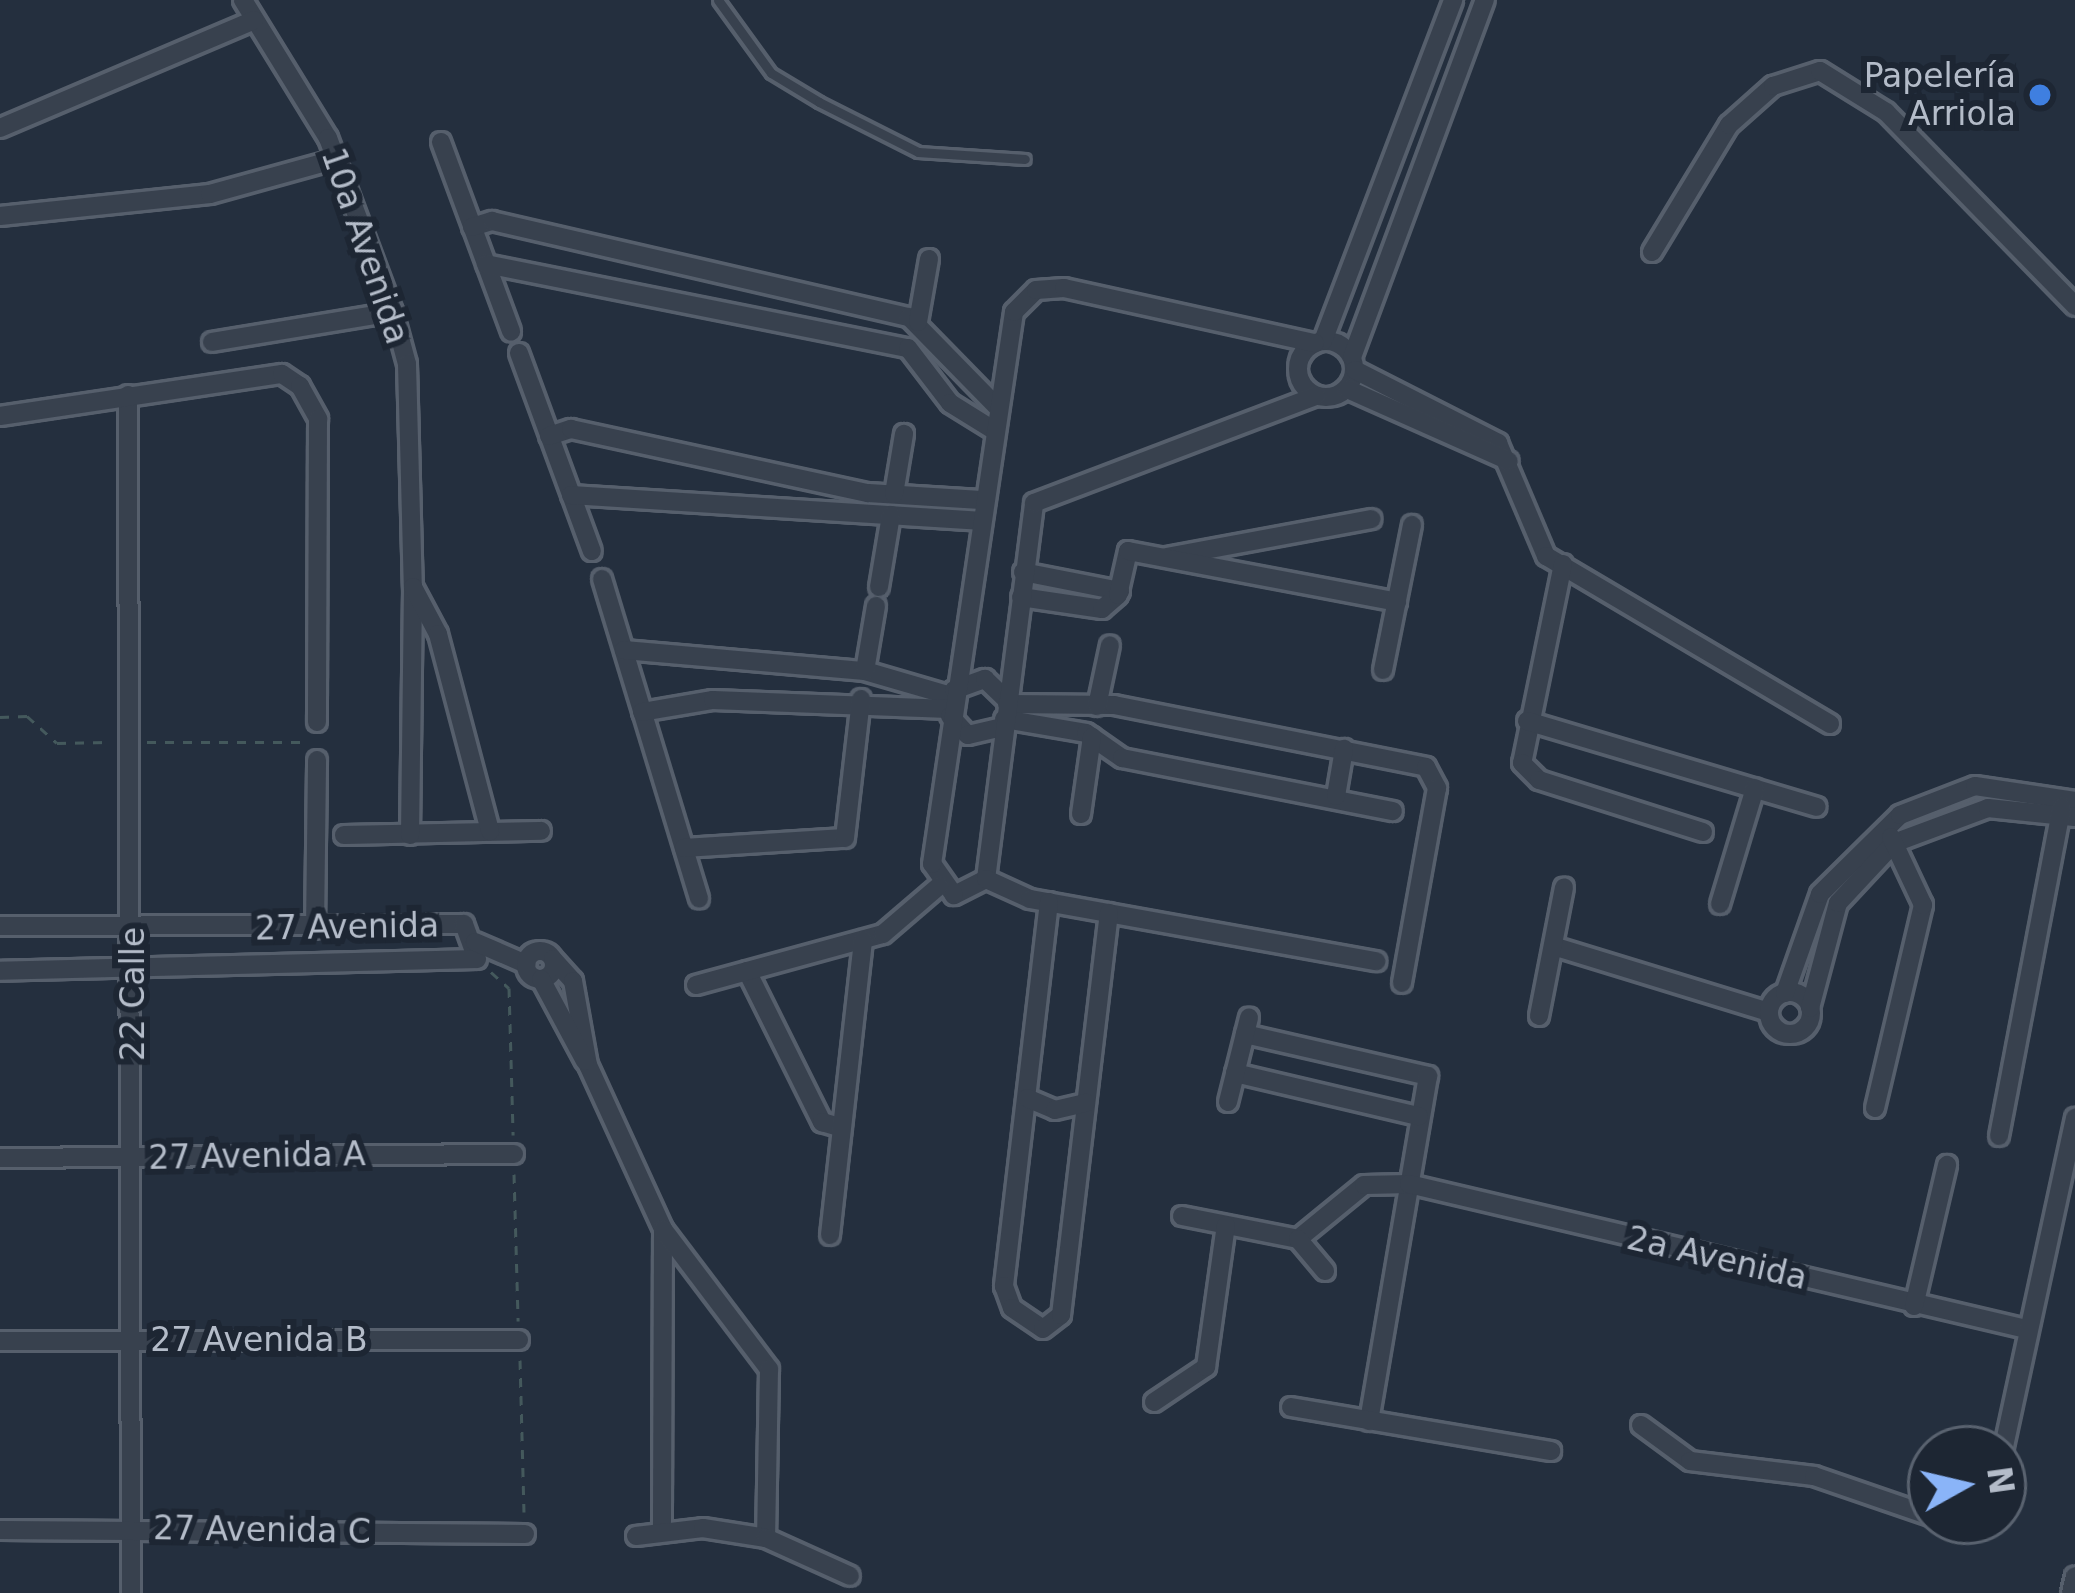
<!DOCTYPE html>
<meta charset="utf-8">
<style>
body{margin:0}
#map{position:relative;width:2075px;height:1593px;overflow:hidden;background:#242f3e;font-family:"DejaVu Sans",sans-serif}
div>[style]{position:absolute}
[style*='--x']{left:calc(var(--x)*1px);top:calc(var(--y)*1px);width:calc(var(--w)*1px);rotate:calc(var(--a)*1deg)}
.path>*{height:3px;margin-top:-1.5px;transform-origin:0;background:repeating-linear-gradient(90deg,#44595c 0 9px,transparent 0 18px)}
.roads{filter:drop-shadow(3px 0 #565f6c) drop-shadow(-3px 0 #565f6c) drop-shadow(0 3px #565f6c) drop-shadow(0 -3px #565f6c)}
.service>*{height:9px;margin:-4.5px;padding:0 4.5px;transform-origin:4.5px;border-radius:4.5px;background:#38414e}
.minor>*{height:18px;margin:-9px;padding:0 9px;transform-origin:9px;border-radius:9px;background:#38414e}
.minor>.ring{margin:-9px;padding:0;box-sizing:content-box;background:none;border:18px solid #38414e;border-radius:50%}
.dots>*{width:33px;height:33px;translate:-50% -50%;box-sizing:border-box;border:6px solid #1d2633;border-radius:50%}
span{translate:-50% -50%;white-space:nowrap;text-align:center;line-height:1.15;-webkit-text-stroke:12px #1d2633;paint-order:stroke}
.poi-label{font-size:33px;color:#b4bcc9}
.right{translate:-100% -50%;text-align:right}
.street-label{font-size:33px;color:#b4bcc9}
.north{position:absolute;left:1907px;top:1425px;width:120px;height:120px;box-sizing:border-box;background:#1d2633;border:3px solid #59626f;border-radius:50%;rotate:82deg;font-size:33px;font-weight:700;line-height:48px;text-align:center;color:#b4bcc9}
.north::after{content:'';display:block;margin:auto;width:42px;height:54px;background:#8ab4f8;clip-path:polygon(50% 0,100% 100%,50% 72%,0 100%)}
</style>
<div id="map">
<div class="path">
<div style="--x:0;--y:717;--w:27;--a:-2"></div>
<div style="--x:27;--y:716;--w:40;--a:42"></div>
<div style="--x:57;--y:743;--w:51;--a:-1.1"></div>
<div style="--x:147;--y:742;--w:159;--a:0"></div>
<div style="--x:491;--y:972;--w:24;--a:42"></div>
<div style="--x:509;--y:988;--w:147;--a:88.4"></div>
<div style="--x:514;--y:1174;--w:147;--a:88.4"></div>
<div style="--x:520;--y:1360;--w:152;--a:88.5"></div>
</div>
<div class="roads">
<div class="service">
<div style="--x:718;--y:0;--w:90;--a:54"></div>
<div style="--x:771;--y:73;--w:56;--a:31.1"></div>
<div style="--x:819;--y:102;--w:111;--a:26.8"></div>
<div style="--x:918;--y:152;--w:107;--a:3.7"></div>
</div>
<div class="minor">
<div style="--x:243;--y:0;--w:162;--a:58.4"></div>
<div style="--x:328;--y:138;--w:186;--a:69.5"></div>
<div style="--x:393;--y:312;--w:54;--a:74.9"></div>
<div style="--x:407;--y:364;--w:223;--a:88.5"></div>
<div style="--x:0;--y:128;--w:276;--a:-23"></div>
<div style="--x:441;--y:142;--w:202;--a:69.7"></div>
<div style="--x:0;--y:216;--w:211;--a:-6"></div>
<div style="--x:210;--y:194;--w:132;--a:-15.4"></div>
<div style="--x:472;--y:227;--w:21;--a:-17"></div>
<div style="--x:492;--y:221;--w:428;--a:13"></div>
<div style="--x:909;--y:317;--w:126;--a:45.6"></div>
<div style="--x:1652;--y:252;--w:149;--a:-58.8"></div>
<div style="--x:1729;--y:125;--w:59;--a:-41.6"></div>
<div style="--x:1773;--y:86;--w:49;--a:-17.7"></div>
<div style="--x:1820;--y:71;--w:78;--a:31.8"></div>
<div style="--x:1886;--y:112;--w:271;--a:45.7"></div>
<div style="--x:486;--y:264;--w:430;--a:11.3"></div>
<div style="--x:908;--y:348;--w:69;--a:52.6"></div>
<div style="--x:950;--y:403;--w:49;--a:31.8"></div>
<div style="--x:918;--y:322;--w:64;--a:-80.1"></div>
<div class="ring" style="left:1298px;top:341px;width:38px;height:38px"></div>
<div style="--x:1323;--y:341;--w:365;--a:-69.1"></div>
<div style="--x:212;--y:342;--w:183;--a:-9.4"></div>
<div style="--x:519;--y:353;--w:211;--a:69.8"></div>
<div style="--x:1352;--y:357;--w:381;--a:-69.6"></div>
<div style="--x:1355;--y:370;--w:161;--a:27"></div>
<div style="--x:1498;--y:443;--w:123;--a:67"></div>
<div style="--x:1546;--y:556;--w:330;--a:30.6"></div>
<div style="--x:1347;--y:389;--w:177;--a:24"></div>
<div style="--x:128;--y:395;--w:1198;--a:89.86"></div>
<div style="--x:0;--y:416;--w:285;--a:-8.5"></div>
<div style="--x:282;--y:374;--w:22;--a:34"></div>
<div style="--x:300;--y:386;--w:38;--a:61"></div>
<div style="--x:318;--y:419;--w:303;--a:90.2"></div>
<div style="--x:549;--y:436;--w:23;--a:-18"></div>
<div style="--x:571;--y:429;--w:304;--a:12.2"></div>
<div style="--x:868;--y:493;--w:113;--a:3.5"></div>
<div style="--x:894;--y:494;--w:61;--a:-80.5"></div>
<div style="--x:571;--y:495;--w:409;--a:3.6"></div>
<div style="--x:1167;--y:557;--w:208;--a:-10.5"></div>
<div style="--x:1563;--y:564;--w:203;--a:101.6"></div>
<div style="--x:1522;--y:763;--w:24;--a:45"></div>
<div style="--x:1539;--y:780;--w:172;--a:17.6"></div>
<div style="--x:1023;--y:572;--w:99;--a:11.1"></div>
<div style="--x:602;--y:579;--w:334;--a:73.1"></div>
<div style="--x:879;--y:587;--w:73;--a:-80.5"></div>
<div style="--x:1021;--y:597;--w:82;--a:8.4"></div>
<div style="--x:1102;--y:609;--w:21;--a:-41"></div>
<div style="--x:1118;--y:595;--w:45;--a:-77.2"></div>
<div style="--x:1128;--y:551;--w:274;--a:10.7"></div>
<div style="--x:624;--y:650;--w:242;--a:5"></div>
<div style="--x:865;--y:671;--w:90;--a:16.2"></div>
<div style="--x:1383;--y:670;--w:148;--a:-78.7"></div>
<div style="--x:865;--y:671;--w:66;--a:-80.4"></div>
<div style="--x:954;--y:690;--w:33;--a:-20"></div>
<div style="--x:985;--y:679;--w:28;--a:44"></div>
<div style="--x:1007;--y:704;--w:107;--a:0.5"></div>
<div style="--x:1114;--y:705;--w:318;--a:11.2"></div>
<div style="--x:1426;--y:767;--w:24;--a:62"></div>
<div style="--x:1437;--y:788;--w:198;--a:100.2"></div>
<div style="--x:1097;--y:706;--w:62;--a:-78"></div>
<div style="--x:642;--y:712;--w:72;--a:-9.6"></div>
<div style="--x:713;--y:700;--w:236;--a:2.2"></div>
<div style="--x:950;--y:716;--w:26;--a:47"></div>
<div style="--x:968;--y:735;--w:32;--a:-13"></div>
<div style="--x:1004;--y:719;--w:83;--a:9.7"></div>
<div style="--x:1086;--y:733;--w:44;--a:34.8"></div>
<div style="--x:1122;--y:758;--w:276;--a:11.1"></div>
<div style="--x:1527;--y:721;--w:302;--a:16.5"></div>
<div style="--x:1336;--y:796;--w:48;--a:-80.3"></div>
<div style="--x:1081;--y:814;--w:78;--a:-81.9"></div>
<div style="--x:344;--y:835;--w:197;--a:-1.2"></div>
<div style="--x:410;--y:835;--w:248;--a:-89.3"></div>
<div style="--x:413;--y:587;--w:53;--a:62"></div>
<div style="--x:438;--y:634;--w:204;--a:75.2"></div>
<div style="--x:684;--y:848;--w:161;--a:-3.6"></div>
<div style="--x:845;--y:838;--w:140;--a:-83.4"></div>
<div style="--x:986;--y:879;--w:36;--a:153"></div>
<div style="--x:954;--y:895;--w:38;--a:-125"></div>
<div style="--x:932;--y:864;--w:558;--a:-81.55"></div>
<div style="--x:1014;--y:312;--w:31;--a:-45"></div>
<div style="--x:1036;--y:290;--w:28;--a:-4"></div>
<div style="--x:1064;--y:288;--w:257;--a:12.4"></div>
<div style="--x:986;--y:879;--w:379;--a:-82.7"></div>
<div style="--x:1034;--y:503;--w:302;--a:-20.8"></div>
<div style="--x:986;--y:879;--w:48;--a:24.4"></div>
<div style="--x:1030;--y:899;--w:352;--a:10.2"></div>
<div style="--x:1049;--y:902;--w:387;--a:96.7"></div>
<div style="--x:1004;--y:1286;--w:23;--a:70"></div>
<div style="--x:1012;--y:1308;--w:37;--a:34"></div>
<div style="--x:1043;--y:1329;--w:23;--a:-38"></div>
<div style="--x:1061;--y:1315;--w:405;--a:-83.2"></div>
<div style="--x:1720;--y:904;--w:121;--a:-73.2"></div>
<div style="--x:0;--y:926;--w:464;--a:-0.2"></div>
<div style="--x:464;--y:924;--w:37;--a:70"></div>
<div style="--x:477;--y:959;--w:477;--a:178.6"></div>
<div style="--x:315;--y:929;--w:169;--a:-89.3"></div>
<div style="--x:475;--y:942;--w:56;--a:23.3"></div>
<div style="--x:1553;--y:946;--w:226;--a:17"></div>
<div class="ring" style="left:526px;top:951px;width:10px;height:10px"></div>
<div style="--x:553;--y:959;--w:30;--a:48"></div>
<div style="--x:573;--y:981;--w:85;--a:79.9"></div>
<div style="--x:588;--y:1065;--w:180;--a:65.4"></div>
<div style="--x:663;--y:1229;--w:300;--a:90.2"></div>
<div style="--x:747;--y:971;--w:169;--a:63.6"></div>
<div style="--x:822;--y:1122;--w:19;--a:16"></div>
<div style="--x:541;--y:979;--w:93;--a:61.8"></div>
<div style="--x:696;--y:985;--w:194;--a:-15.3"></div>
<div style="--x:883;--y:934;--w:74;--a:-40.6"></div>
<div class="ring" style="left:1769px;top:992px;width:24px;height:24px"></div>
<div style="--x:1785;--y:993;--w:105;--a:-70.5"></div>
<div style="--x:1820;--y:894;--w:112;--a:-44.6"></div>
<div style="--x:1900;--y:815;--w:80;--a:-21.1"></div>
<div style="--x:1975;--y:786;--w:101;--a:8.5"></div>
<div style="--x:1810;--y:1008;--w:109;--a:-75.1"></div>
<div style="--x:1838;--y:903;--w:82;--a:-47"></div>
<div style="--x:1894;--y:843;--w:100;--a:-20.4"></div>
<div style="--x:1988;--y:808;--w:87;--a:5.9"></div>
<div style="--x:1539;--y:1016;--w:131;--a:-79"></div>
<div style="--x:1245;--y:1034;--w:188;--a:12.9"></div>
<div style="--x:1428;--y:1076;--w:350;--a:99.7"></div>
<div style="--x:1235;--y:1073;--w:189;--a:13.2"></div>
<div style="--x:1027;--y:1098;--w:30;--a:23"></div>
<div style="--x:1055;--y:1110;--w:32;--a:-13"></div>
<div style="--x:1228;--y:1102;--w:87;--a:-76"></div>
<div style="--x:1875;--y:1108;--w:209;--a:-76.7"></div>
<div style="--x:1923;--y:905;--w:75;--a:-115.2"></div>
<div style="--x:1999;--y:1136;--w:335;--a:-79.2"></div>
<div style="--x:0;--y:1158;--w:514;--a:-0.45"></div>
<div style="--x:1182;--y:1216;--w:118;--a:11.2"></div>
<div style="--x:1298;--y:1239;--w:85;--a:-39.3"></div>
<div style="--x:1364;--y:1185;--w:45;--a:-1.3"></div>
<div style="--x:1409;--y:1184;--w:634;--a:13.22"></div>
<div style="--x:663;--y:1229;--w:176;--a:52.9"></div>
<div style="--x:769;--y:1369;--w:169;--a:91"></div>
<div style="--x:830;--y:1235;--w:297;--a:-83.6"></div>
<div style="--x:1298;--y:1239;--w:42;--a:49.8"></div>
<div style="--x:1914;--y:1306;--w:145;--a:-76.8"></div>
<div style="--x:0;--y:1341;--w:519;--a:-0.11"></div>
<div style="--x:1154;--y:1402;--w:63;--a:-33.9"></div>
<div style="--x:1206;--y:1367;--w:143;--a:-82"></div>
<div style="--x:1291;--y:1407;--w:264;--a:9.6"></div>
<div style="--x:1641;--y:1425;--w:61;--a:36.3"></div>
<div style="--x:1690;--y:1461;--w:125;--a:6.9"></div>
<div style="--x:1814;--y:1476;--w:124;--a:18.9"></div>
<div style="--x:2003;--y:1451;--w:341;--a:-77.8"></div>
<div style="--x:1946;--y:1521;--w:26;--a:0"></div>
<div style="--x:0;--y:1530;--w:525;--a:0.44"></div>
<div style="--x:636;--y:1536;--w:67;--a:-6.8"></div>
<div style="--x:703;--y:1528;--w:64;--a:9"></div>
<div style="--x:766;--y:1538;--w:92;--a:24.3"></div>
<div style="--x:2071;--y:1593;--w:17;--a:-77"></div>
</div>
</div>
<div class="dots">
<div style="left:2040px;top:95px;background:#3f7fe0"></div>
</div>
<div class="poi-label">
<span class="right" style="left:2016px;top:95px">Papelería<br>Arriola</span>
</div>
<div class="street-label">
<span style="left:365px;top:246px;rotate:71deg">10a Avenida</span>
<span style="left:347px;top:927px;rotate:-1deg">27 Avenida</span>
<span style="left:133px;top:994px;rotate:-90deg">22 Calle</span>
<span style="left:257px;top:1156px;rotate:-1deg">27 Avenida A</span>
<span style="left:1717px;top:1258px;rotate:13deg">2a Avenida</span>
<span style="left:259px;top:1340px">27 Avenida B</span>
<span style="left:262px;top:1530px;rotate:1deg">27 Avenida C</span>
</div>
<div class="north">N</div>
</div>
